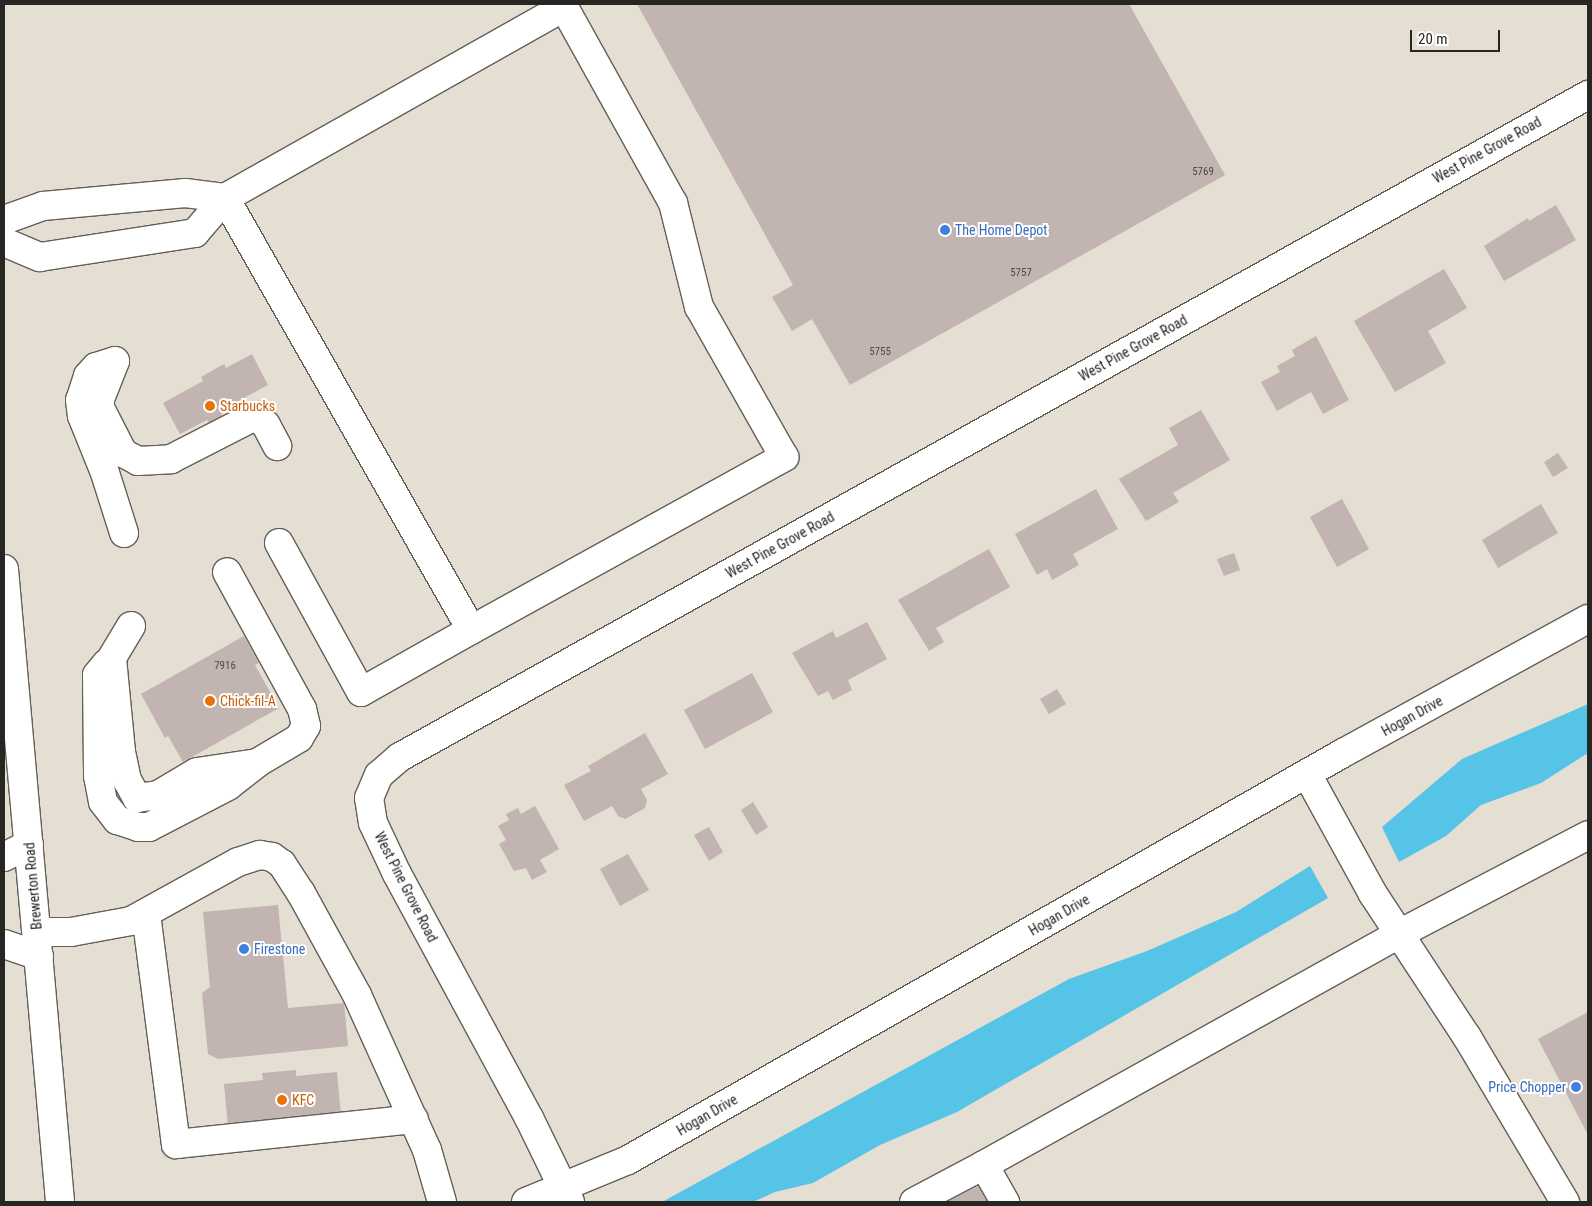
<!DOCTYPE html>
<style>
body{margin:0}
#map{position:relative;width:1592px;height:1206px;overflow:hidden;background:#e4ded3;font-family:"Roboto Condensed",sans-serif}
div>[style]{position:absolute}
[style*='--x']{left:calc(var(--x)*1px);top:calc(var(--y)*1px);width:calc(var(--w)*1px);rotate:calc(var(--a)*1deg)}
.water>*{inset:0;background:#56c4e7}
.building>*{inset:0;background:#c2b4b1}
.roads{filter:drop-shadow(1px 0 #645f56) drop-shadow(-1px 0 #645f56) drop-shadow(0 1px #645f56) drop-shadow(0 -1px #645f56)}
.minor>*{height:28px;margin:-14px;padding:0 14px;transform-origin:14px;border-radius:14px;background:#fff}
.major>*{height:28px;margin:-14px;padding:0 14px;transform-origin:14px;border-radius:14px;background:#fff}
.dots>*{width:14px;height:14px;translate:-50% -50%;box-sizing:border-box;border:2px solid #fff;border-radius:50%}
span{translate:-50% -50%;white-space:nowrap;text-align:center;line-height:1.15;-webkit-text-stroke:4px #fff;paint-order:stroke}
.number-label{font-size:11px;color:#4e4a46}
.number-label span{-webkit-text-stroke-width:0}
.street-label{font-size:14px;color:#282622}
.shop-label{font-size:14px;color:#366cbe}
.left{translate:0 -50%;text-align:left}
.right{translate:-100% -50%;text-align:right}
.food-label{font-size:14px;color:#c56008}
.frame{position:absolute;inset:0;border:5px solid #282622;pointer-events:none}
.scale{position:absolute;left:1410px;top:30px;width:90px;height:22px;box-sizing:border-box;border:2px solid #282622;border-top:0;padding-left:6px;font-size:15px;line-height:18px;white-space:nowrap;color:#282622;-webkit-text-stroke:4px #fff;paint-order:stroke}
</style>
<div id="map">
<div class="water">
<div style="clip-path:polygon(1588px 704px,1588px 753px,1541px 783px,1481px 805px,1446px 836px,1399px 862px,1382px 827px,1462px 759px)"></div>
<div style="clip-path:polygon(1310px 866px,1328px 898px,957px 1112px,880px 1145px,813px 1183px,775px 1192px,753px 1202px,662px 1202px,1069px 979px,1147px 951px,1236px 912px)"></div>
</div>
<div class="building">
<div style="clip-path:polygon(637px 4px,1129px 4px,1225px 175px,850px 385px,812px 319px,792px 331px,772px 297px,793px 285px)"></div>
<div style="clip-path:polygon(1556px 205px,1576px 240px,1504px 281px,1484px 246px,1528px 218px,1529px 221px)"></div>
<div style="clip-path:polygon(1444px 269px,1467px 308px,1428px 331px,1446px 363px,1395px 392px,1354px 321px)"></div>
<div style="clip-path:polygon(1316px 336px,1349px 400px,1323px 414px,1311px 392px,1277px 411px,1261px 382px,1280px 372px,1277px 366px,1295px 356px,1292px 350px)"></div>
<div style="clip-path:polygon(252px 354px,268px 385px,220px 411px,223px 417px,210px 424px,207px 420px,180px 434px,163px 403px,203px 381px,201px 377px,224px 364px,226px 368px)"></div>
<div style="clip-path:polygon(1201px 410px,1230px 460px,1173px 493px,1179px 502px,1146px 521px,1119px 479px,1178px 445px,1169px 428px)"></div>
<div style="clip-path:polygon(1558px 453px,1568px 468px,1553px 477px,1544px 462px)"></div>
<div style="clip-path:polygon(1096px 489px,1118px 529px,1073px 554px,1079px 565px,1052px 580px,1047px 569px,1037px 575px,1015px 534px)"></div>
<div style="clip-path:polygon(1342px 499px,1369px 549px,1337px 567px,1310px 517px)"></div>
<div style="clip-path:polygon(1541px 504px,1558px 533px,1498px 568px,1482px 540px)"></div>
<div style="clip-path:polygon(989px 549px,1010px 587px,936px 628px,944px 642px,929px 651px,898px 600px)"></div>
<div style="clip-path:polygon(1234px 553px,1240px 570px,1224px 576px,1217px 559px)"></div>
<div style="clip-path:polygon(867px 622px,887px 659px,848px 680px,852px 690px,833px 700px,828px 691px,818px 696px,792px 653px,833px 631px,836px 638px)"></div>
<div style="clip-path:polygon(244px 636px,259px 663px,255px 665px,279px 708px,183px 762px,168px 736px,165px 738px,141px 694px)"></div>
<div style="clip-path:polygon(752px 673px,773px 712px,705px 749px,684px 710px)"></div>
<div style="clip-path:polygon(1057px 689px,1066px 704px,1049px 714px,1040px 699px)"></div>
<div style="clip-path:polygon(645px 733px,668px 774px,641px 789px,647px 800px,645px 808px,625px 819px,618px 816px,612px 806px,584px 821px,564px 785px,591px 771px,588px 766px)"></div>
<div style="clip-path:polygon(753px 802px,768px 827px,756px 835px,741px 810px)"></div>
<div style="clip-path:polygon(535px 806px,559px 849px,540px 860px,547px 872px,532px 880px,526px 868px,514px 871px,499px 844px,506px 840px,498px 826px,509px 820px,506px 814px,518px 808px,521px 814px)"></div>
<div style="clip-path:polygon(709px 827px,723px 852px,709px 861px,694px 835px)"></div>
<div style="clip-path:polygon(628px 854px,649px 890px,620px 906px,600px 869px)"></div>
<div style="clip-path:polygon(278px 905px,288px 1008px,344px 1003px,348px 1046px,218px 1059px,208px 1054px,202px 993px,210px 987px,203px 912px)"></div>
<div style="clip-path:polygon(1588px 1012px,1588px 1135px,1538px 1039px)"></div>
<div style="clip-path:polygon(296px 1070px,296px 1076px,337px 1072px,341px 1116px,228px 1127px,224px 1084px,263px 1080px,262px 1073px)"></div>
<div style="clip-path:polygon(980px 1185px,989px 1202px,946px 1202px)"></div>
</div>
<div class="roads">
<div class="minor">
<div style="--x:225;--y:198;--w:497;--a:60.3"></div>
<div style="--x:471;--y:630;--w:358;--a:-28.9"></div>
<div style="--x:784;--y:457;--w:172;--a:-119.5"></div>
<div style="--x:699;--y:307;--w:107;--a:-104"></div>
<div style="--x:673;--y:203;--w:224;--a:-119.1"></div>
<div style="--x:4;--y:220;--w:41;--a:-19.7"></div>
<div style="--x:43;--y:206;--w:143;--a:-5.2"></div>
<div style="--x:185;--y:193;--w:40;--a:7.1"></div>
<div style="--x:4;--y:242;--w:39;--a:23"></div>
<div style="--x:40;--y:257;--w:157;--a:-8.8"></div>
<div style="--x:195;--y:233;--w:46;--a:-49.4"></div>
<div style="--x:225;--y:198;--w:389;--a:-29.4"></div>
<div style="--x:564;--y:7;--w:4;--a:-124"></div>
<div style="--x:115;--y:361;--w:41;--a:111.5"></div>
<div style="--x:100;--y:399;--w:9;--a:90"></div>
<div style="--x:100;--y:408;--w:51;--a:62.9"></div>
<div style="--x:123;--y:453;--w:17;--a:28"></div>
<div style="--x:138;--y:461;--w:33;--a:-3"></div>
<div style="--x:171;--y:459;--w:90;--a:-27.1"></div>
<div style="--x:251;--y:418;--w:8;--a:0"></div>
<div style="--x:259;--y:418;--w:10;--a:45"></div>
<div style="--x:266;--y:425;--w:24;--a:62"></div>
<div style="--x:115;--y:361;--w:20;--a:162"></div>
<div style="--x:96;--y:367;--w:12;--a:132"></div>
<div style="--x:88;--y:376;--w:25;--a:108"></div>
<div style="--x:80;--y:400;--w:16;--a:83"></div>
<div style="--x:82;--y:416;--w:61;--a:68"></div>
<div style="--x:105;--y:473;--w:63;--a:72.4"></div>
<div style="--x:279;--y:543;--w:170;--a:61.2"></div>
<div style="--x:361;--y:692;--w:126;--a:-29.4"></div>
<div style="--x:131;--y:626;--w:37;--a:121"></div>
<div style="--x:112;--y:658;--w:94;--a:84.5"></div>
<div style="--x:121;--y:752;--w:29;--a:78"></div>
<div style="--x:127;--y:780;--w:21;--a:61"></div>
<div style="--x:137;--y:798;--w:21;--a:-8"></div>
<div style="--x:158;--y:795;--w:45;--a:-30.5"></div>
<div style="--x:197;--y:772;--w:61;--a:-8.5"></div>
<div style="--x:257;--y:763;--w:49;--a:-30.8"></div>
<div style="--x:299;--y:738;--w:14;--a:-60"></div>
<div style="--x:306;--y:726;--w:17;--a:-103"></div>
<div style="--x:302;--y:709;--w:156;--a:-118.7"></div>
<div style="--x:106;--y:664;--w:14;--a:129"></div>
<div style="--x:97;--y:675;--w:101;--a:89.4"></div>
<div style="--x:98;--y:776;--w:26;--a:79"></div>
<div style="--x:103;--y:802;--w:23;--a:52"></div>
<div style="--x:117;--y:820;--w:22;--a:18"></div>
<div style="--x:138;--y:827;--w:11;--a:0"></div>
<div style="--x:149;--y:827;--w:89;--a:-27.4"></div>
<div style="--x:228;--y:786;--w:37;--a:-38"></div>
<div style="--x:1307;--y:774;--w:137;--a:61.2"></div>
<div style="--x:1373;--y:894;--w:171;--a:56.7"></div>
<div style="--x:1467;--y:1037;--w:192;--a:59.3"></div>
<div style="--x:4;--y:857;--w:28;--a:-27"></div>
<div style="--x:146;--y:914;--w:232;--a:82.6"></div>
<div style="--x:176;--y:1144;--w:239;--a:-6"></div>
<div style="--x:37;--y:932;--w:34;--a:0"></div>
<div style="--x:71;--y:932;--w:61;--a:-10.4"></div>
<div style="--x:131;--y:921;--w:122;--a:-28.9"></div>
<div style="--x:238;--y:862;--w:23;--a:-18"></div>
<div style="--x:260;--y:855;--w:12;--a:9"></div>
<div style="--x:272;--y:857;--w:12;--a:35"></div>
<div style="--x:282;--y:864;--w:35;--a:57"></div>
<div style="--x:301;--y:893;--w:116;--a:61.2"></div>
<div style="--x:357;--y:995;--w:170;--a:65.7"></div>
<div style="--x:427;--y:1150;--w:54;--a:73.9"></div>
<div style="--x:4;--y:944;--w:37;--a:19"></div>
<div style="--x:984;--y:1165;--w:475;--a:-29.1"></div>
<div style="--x:1399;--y:934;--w:213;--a:-27.6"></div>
<div style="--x:526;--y:1202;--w:110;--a:-22.4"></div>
<div style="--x:628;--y:1160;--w:823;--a:-29.65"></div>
<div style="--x:1343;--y:753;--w:279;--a:-28.7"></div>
<div style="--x:570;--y:1202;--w:93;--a:-116"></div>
<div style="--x:529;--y:1118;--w:277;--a:-118.4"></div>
<div style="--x:397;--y:874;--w:56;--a:-115.2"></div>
<div style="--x:373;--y:823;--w:25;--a:-99"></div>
<div style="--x:369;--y:798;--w:25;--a:-67"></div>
<div style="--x:379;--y:775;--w:28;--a:-41"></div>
<div style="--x:400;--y:757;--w:1360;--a:-29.13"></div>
<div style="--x:914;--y:1202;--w:79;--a:-27.9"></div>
<div style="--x:984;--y:1165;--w:43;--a:60.4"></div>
</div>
<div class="major">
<div style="--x:4;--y:569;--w:635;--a:84.94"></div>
</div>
</div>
<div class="dots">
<div style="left:945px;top:230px;background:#3f7fe0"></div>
<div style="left:210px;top:406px;background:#e8710a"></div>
<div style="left:210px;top:701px;background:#e8710a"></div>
<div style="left:244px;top:949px;background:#3f7fe0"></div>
<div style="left:1576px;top:1087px;background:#3f7fe0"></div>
<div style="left:282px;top:1100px;background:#e8710a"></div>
</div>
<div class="number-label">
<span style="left:1203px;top:172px">5769</span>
<span style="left:1021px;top:273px">5757</span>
<span style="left:880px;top:352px">5755</span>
<span style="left:225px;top:666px">7916</span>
</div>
<div class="street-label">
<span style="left:1487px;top:150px;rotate:-29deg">West Pine Grove Road</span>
<span style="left:1133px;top:348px;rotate:-29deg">West Pine Grove Road</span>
<span style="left:780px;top:545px;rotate:-29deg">West Pine Grove Road</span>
<span style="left:1412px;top:716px;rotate:-29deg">Hogan Drive</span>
<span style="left:33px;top:886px;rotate:-95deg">Brewerton Road</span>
<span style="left:406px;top:887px;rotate:63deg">West Pine Grove Road</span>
<span style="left:1059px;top:915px;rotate:-30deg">Hogan Drive</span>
<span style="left:707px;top:1115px;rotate:-30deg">Hogan Drive</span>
</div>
<div class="shop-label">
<span class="left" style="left:955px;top:230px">The Home Depot</span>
<span class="left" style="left:254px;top:949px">Firestone</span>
<span class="right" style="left:1566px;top:1087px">Price Chopper</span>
</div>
<div class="food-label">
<span class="left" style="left:220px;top:406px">Starbucks</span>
<span class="left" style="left:220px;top:701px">Chick-fil-A</span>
<span class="left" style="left:292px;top:1100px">KFC</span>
</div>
<div class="frame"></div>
<div class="scale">20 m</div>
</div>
